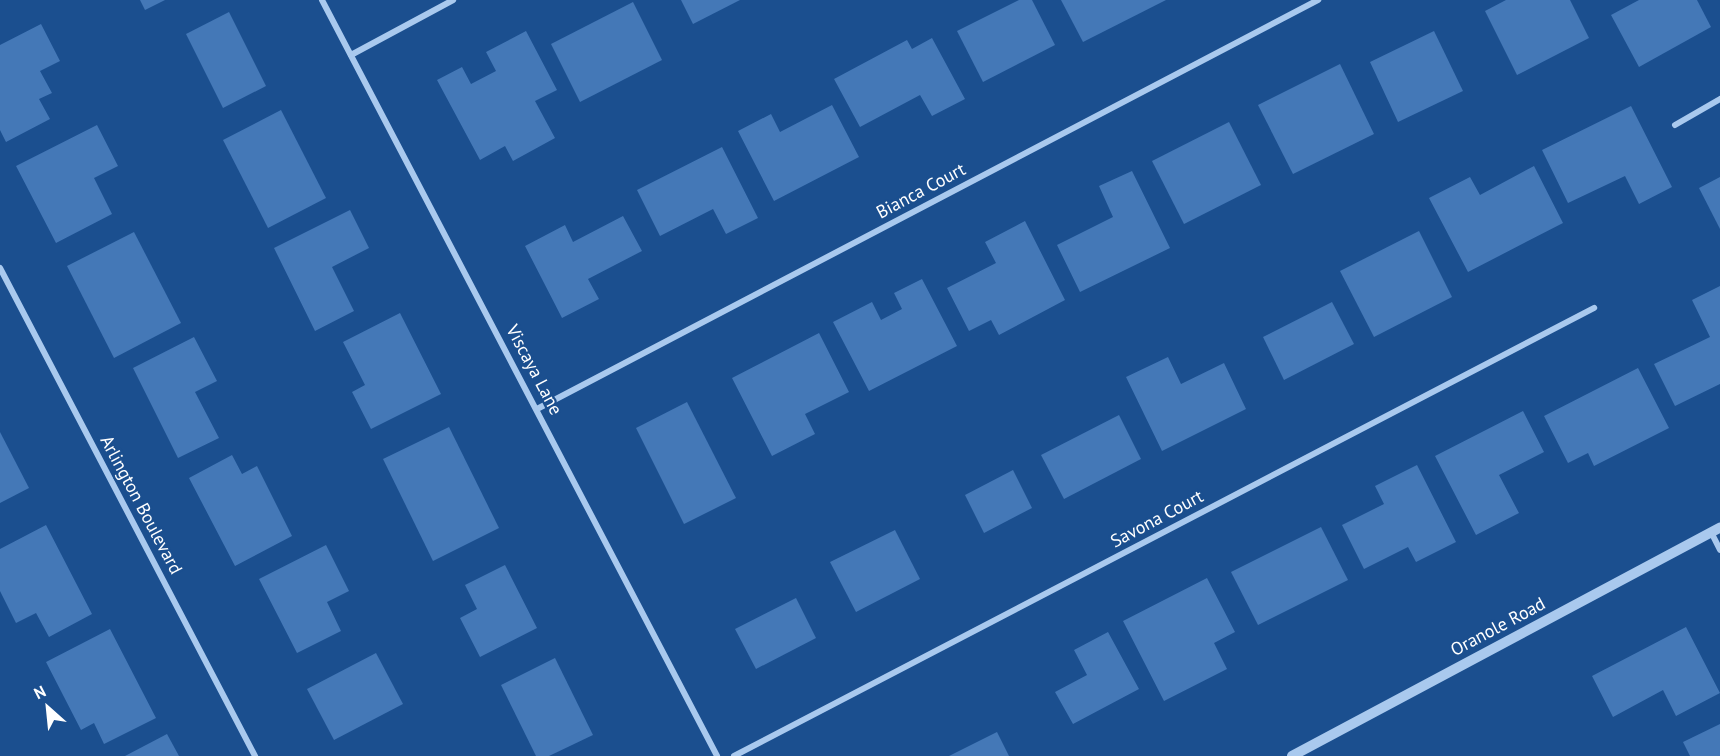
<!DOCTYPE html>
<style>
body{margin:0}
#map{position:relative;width:1720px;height:756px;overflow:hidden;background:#1b4f8f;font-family:"PT Sans",sans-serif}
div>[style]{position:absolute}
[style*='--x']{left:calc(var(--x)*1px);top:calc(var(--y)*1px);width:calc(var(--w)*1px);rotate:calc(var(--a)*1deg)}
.building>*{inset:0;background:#4478b7}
.minor>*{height:6px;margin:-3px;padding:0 3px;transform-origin:3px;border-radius:3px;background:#a9c9ee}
.tertiary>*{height:10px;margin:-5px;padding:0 5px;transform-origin:5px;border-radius:5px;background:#a9c9ee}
span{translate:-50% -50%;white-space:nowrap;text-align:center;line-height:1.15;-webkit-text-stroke:4.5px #1b4f8f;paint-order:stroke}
.street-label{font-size:18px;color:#fff}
.north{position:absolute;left:18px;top:678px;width:60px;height:60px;-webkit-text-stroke:4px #1b4f8f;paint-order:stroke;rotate:333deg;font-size:16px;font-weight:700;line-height:24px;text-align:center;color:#fff}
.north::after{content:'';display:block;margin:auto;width:21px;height:27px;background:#fff;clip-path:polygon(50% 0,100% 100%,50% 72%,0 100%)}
</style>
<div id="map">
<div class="building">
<div style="clip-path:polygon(140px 0,165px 0,145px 10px)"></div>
<div style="clip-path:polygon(681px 0,740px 0,693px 24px)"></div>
<div style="clip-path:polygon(1019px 0,1032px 0,1055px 45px,983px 82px,957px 31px)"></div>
<div style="clip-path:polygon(1061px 0,1166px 0,1083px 42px)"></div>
<div style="clip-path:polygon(1506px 0,1570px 0,1589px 38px,1517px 75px,1485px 11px)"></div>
<div style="clip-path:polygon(1639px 0,1697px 0,1711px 27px,1639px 67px,1611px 15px)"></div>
<div style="clip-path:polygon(633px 2px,662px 60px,580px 102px,551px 44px)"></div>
<div style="clip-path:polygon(229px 12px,266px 86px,223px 108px,186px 34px)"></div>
<div style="clip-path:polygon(41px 24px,60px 61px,40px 71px,52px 93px,39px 99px,50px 119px,6px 142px,0 130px,0 45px)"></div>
<div style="clip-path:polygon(526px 31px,557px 90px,535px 101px,555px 138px,513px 161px,505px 146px,480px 160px,437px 80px,462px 67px,471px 84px,496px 71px,486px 52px)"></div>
<div style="clip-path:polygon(1434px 31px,1463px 91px,1398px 122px,1370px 62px)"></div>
<div style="clip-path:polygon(932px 38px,965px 99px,932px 116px,920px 95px,860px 127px,834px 79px,907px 40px,912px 49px)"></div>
<div style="clip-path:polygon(1340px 64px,1374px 134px,1293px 174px,1258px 105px)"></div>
<div style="clip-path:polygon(832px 105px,859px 157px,774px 201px,738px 131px,771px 114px,780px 132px)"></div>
<div style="clip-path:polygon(1631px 106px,1672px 187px,1639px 204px,1625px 176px,1568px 203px,1542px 150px)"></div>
<div style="clip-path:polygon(281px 110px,326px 198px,268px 228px,223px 140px)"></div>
<div style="clip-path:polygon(1229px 122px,1261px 185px,1184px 224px,1152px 161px)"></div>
<div style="clip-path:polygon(97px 125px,118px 166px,94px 178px,112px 214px,56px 243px,16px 166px)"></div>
<div style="clip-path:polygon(722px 147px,758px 218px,726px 234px,713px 209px,660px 236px,637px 190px)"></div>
<div style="clip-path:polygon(1534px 166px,1563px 223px,1468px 272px,1429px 198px,1470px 177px,1480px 195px)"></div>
<div style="clip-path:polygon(1132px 171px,1170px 248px,1080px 292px,1057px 245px,1113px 217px,1099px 186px)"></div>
<div style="clip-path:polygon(1720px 177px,1720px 229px,1699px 188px)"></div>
<div style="clip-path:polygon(350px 210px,369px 248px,332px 267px,354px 311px,315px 331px,274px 248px)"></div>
<div style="clip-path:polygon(623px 216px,642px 251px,588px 279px,599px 299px,562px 318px,525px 246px,565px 225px,573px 242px)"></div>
<div style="clip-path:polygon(1025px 221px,1065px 300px,999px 335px,991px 320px,969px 331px,947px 288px,996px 263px,985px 242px)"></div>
<div style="clip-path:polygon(1419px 231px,1452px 297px,1374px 337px,1340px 271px)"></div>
<div style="clip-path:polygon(134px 232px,181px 323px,114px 358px,67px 266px)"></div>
<div style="clip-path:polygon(922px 279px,957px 346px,869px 391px,833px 322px,872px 302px,881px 320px,902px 309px,894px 293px)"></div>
<div style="clip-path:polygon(1720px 286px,1720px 384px,1675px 406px,1654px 364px,1710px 337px,1692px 300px)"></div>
<div style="clip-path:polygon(1332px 302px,1354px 344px,1284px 380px,1263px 337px)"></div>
<div style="clip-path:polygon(400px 313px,441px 394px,371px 429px,352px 392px,365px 385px,343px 342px)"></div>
<div style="clip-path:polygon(819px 333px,849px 392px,805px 414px,815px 434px,772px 456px,732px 378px)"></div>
<div style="clip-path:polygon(194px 337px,217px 381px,195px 392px,219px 438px,178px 458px,133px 368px)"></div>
<div style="clip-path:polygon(1168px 357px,1181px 384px,1224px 363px,1246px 409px,1162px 451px,1126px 377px)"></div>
<div style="clip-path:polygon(1638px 368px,1669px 428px,1594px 466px,1588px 453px,1568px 463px,1544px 416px)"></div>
<div style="clip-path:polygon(687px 402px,736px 498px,684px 524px,636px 428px)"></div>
<div style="clip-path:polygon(1523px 411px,1544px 452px,1499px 475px,1519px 513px,1476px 535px,1435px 456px)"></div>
<div style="clip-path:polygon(1119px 415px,1141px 459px,1064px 499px,1041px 455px)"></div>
<div style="clip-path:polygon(449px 427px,499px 528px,433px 561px,383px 459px)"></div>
<div style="clip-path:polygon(0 432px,29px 488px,0 503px)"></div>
<div style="clip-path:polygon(232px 455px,242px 474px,257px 466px,292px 536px,235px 566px,189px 478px)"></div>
<div style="clip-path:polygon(1417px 465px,1456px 542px,1416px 562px,1408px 547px,1364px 569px,1342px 525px,1384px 504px,1375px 486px)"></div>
<div style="clip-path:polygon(1013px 470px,1032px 508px,984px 533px,965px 495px)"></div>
<div style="clip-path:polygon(46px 525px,92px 614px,49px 637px,36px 613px,16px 623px,0 591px,0 549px)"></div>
<div style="clip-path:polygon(1321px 527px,1348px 580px,1258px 625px,1231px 572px)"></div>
<div style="clip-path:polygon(895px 530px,920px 579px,856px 612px,830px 562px)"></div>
<div style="clip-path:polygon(326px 545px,349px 591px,327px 602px,341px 631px,297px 653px,259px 579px)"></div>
<div style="clip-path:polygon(505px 565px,537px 628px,480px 657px,460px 618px,477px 609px,465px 585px)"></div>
<div style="clip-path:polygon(1207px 578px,1235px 632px,1214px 643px,1227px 669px,1164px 701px,1123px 621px)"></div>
<div style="clip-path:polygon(796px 598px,816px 638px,756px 669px,735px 629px)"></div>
<div style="clip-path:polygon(1686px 627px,1720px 693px,1676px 716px,1663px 690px,1613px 717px,1592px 676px)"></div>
<div style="clip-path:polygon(110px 629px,156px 718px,104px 744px,94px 723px,81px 730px,46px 662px)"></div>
<div style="clip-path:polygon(1108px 632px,1139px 689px,1073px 724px,1055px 692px,1087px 675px,1074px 650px)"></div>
<div style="clip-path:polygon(376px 653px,403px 704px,334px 740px,307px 689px)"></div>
<div style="clip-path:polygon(555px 658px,593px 735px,549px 756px,536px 756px,501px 685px)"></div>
<div style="clip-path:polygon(1720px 724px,1720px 756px,1690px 756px,1683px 742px)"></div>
<div style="clip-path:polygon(997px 732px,1009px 756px,949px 756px)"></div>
<div style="clip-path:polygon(167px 734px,179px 756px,125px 756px)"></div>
</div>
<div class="minor">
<div style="--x:322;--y:0;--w:853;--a:62.41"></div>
<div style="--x:351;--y:55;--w:116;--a:-28.3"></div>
<div style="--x:1675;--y:125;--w:52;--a:-30"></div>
<div style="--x:0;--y:268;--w:551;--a:62.41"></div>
<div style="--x:537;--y:409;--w:882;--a:-27.64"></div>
<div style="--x:1711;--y:532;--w:20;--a:63"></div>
<div style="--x:734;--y:756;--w:970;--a:-27.52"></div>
</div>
<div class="tertiary">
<div style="--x:1292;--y:756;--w:485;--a:-28.1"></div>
</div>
<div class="street-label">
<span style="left:921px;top:191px;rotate:-28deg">Bianca Court</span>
<span style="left:534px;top:370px;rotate:62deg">Viscaya Lane</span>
<span style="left:141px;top:505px;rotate:62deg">Arlington Boulevard</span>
<span style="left:1157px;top:519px;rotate:-28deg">Savona Court</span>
<span style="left:1498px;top:627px;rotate:-28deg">Oranole Road</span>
</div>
<div class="north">N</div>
</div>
